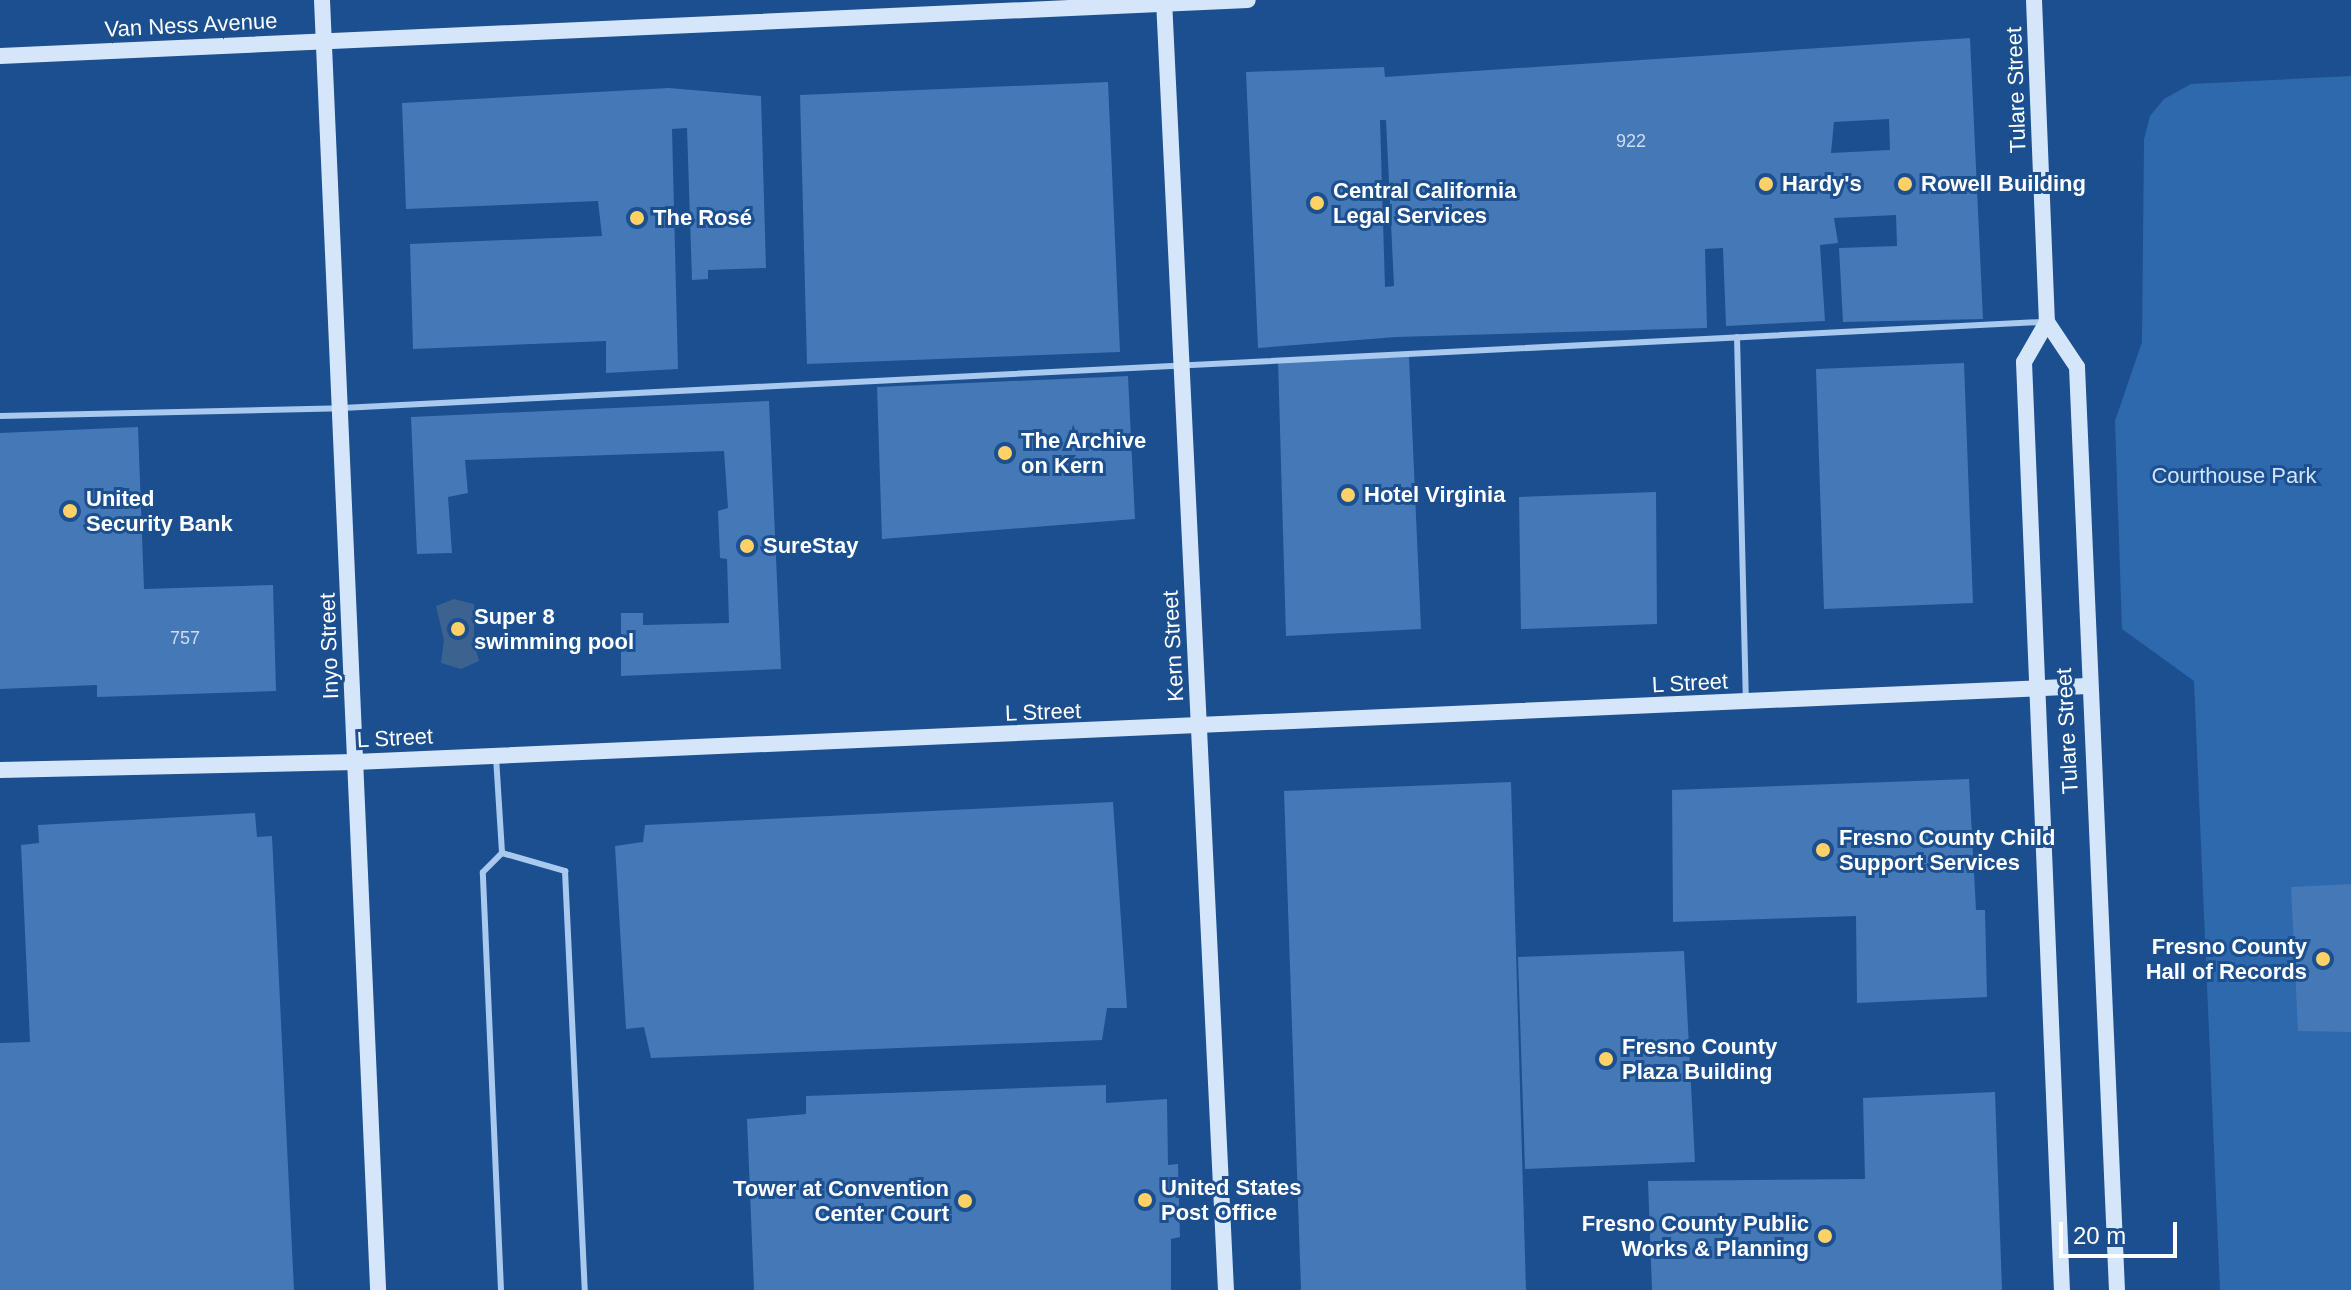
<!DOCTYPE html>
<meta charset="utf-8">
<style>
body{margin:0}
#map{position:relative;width:2351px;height:1290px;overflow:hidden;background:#1b4f8f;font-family:Helvetica,sans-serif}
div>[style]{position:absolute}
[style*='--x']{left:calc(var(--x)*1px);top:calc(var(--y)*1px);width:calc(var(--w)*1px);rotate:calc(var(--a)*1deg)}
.green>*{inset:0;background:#2e69ad}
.water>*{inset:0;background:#3c6290}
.building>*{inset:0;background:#4478b7}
.lane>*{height:6px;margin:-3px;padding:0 3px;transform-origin:3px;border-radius:3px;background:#a9c9ee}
.secondary>*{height:16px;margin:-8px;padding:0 8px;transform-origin:8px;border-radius:8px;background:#d6e6fa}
.dots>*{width:22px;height:22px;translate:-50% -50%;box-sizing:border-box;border:4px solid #1b4f8f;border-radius:50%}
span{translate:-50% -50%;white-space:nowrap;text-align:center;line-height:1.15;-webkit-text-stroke:6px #1b4f8f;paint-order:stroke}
.number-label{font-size:18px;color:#d0dded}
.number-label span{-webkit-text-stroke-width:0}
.street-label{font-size:22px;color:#fff}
.poi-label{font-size:22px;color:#fff;font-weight:700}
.left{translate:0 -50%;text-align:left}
.right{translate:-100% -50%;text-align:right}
.park-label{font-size:22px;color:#cfe3fa}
.scale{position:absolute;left:2059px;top:1222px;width:118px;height:36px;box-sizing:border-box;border:4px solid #fff;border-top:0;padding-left:10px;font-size:24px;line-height:28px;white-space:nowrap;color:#fff;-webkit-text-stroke:6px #1b4f8f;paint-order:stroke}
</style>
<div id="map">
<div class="green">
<div style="clip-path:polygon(2351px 76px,2351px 1290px,2220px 1290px,2194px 681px,2122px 629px,2115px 421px,2142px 342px,2144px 139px,2150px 116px,2164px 99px,2191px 84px)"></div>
</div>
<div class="water">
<div style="clip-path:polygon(454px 599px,474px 604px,474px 643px,479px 661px,461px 669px,441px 663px,444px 640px,436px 606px)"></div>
</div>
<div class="building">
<div style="clip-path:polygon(evenodd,1970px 38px,1983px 319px,1843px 322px,1839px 248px,1897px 246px,1896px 215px,1834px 218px,1838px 243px,1820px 245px,1825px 321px,1726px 326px,1723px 248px,1705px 249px,1707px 328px,1396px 337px,1258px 348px,1246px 72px,1384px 67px,1385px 77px,1970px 38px,1889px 119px,1890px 150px,1831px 153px,1834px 122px,1889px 119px,1970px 38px,1380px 120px,1386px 120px,1394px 286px,1385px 287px,1380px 120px)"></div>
<div style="clip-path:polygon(1108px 82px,1120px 352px,807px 364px,800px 95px)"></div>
<div style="clip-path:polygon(669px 88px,761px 96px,766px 268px,708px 270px,708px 279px,692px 280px,687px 128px,672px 129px,678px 369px,606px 373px,606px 341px,413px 349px,410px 244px,602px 236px,598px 201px,406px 209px,402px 103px)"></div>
<div style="clip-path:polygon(1409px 357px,1421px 629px,1286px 636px,1278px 360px)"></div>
<div style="clip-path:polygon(1964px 363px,1973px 603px,1824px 609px,1816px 369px)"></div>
<div style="clip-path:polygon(1128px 376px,1135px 519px,882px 539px,877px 387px)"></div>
<div style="clip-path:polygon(769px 401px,781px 669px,621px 676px,621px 613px,643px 613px,643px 625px,729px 623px,727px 559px,720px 558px,718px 511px,728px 508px,724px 451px,465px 460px,468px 493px,448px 497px,452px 553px,417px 554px,411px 417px)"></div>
<div style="clip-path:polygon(138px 427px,144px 589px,273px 585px,276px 691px,97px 697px,97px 685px,0 689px,0 433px)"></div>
<div style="clip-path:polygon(1656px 492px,1657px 624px,1521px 629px,1519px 497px)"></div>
<div style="clip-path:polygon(1969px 779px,1976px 910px,1985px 910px,1987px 997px,1857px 1003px,1856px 916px,1673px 922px,1672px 790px)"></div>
<div style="clip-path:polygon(1511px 782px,1526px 1290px,1301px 1290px,1284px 791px)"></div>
<div style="clip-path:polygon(1113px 802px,1127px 1008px,1107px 1008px,1102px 1040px,651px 1058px,644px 1027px,626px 1029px,615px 846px,643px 842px,645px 825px)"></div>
<div style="clip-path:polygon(255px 813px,257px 837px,272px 836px,294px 1290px,0 1290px,0 1043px,30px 1042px,21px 845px,39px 843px,38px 825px)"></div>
<div style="clip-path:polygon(2351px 884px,2351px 1032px,2298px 1031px,2291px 887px)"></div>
<div style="clip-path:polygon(1684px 951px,1695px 1162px,1525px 1169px,1518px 957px)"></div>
<div style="clip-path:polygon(1106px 1085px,1106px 1103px,1167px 1099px,1168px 1165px,1178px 1164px,1180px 1237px,1171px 1239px,1171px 1290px,754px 1290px,747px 1119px,806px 1114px,806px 1096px)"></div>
<div style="clip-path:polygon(1995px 1092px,2002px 1290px,1652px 1290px,1648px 1181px,1865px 1179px,1863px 1098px)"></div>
</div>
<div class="lane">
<div style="--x:1737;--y:337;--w:362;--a:88.6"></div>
<div style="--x:0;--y:416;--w:342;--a:-1.3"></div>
<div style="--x:342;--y:408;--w:1702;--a:-2.9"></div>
<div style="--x:496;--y:757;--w:96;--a:86.4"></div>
<div style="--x:502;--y:853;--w:66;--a:15.9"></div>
<div style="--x:565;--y:871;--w:419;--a:87.3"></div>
<div style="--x:501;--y:1290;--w:418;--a:-92.5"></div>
<div style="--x:483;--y:872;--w:27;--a:-45"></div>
</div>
<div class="secondary">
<div style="--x:322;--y:0;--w:1291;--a:87.51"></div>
<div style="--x:1164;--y:0;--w:1291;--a:87.25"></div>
<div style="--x:2034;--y:0;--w:322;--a:87.7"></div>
<div style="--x:2047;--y:322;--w:54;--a:56.3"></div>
<div style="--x:2077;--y:367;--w:924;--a:87.52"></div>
<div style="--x:0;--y:56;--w:1249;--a:-2.57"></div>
<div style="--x:2047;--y:322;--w:46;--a:119.9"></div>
<div style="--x:2024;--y:362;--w:929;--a:87.66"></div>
<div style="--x:0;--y:770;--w:355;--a:-1.3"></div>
<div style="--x:355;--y:762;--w:1734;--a:-2.51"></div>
</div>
<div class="dots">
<div style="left:1766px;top:184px;background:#ffd166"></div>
<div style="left:1905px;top:184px;background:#ffd166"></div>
<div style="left:1317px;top:203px;background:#ffd166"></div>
<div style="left:637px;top:218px;background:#ffd166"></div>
<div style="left:1005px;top:453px;background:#ffd166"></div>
<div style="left:1348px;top:495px;background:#ffd166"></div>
<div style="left:70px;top:511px;background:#ffd166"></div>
<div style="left:747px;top:546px;background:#ffd166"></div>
<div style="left:458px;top:629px;background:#ffd166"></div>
<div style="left:1823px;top:850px;background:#ffd166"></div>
<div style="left:2323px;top:959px;background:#ffd166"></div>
<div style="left:1606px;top:1059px;background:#ffd166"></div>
<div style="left:1145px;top:1200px;background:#ffd166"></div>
<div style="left:965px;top:1201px;background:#ffd166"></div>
<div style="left:1825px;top:1236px;background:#ffd166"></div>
</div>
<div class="number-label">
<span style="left:1631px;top:141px">922</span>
<span style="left:185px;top:638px">757</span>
</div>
<div class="street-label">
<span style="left:191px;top:25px;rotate:-3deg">Van Ness Avenue</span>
<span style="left:2016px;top:90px;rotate:-92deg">Tulare Street</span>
<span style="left:329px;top:646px;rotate:-92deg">Inyo Street</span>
<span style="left:1173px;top:646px;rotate:-93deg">Kern Street</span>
<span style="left:1690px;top:683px;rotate:-3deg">L Street</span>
<span style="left:1043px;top:712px;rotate:-2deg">L Street</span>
<span style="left:2067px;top:731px;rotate:-93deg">Tulare Street</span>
<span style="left:395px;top:738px;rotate:-3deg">L Street</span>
</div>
<div class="poi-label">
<span class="left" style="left:1782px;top:184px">Hardy's</span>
<span class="left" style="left:1921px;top:184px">Rowell Building</span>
<span class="left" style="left:1333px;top:203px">Central California<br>Legal Services</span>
<span class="left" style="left:653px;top:218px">The Rosé</span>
<span class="left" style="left:1021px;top:453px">The Archive<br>on Kern</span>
<span class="left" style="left:1364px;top:495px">Hotel Virginia</span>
<span class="left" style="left:86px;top:511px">United<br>Security Bank</span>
<span class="left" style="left:763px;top:546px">SureStay</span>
<span class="left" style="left:474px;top:629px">Super 8<br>swimming pool</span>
<span class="left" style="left:1839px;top:850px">Fresno County Child<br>Support Services</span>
<span class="right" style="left:2307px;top:959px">Fresno County<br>Hall of Records</span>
<span class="left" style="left:1622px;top:1059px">Fresno County<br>Plaza Building</span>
<span class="left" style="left:1161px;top:1200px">United States<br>Post Office</span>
<span class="right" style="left:949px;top:1201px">Tower at Convention<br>Center Court</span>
<span class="right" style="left:1809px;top:1236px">Fresno County Public<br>Works &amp; Planning</span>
</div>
<div class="park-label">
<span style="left:2234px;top:476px">Courthouse Park</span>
</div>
<div class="scale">20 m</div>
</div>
